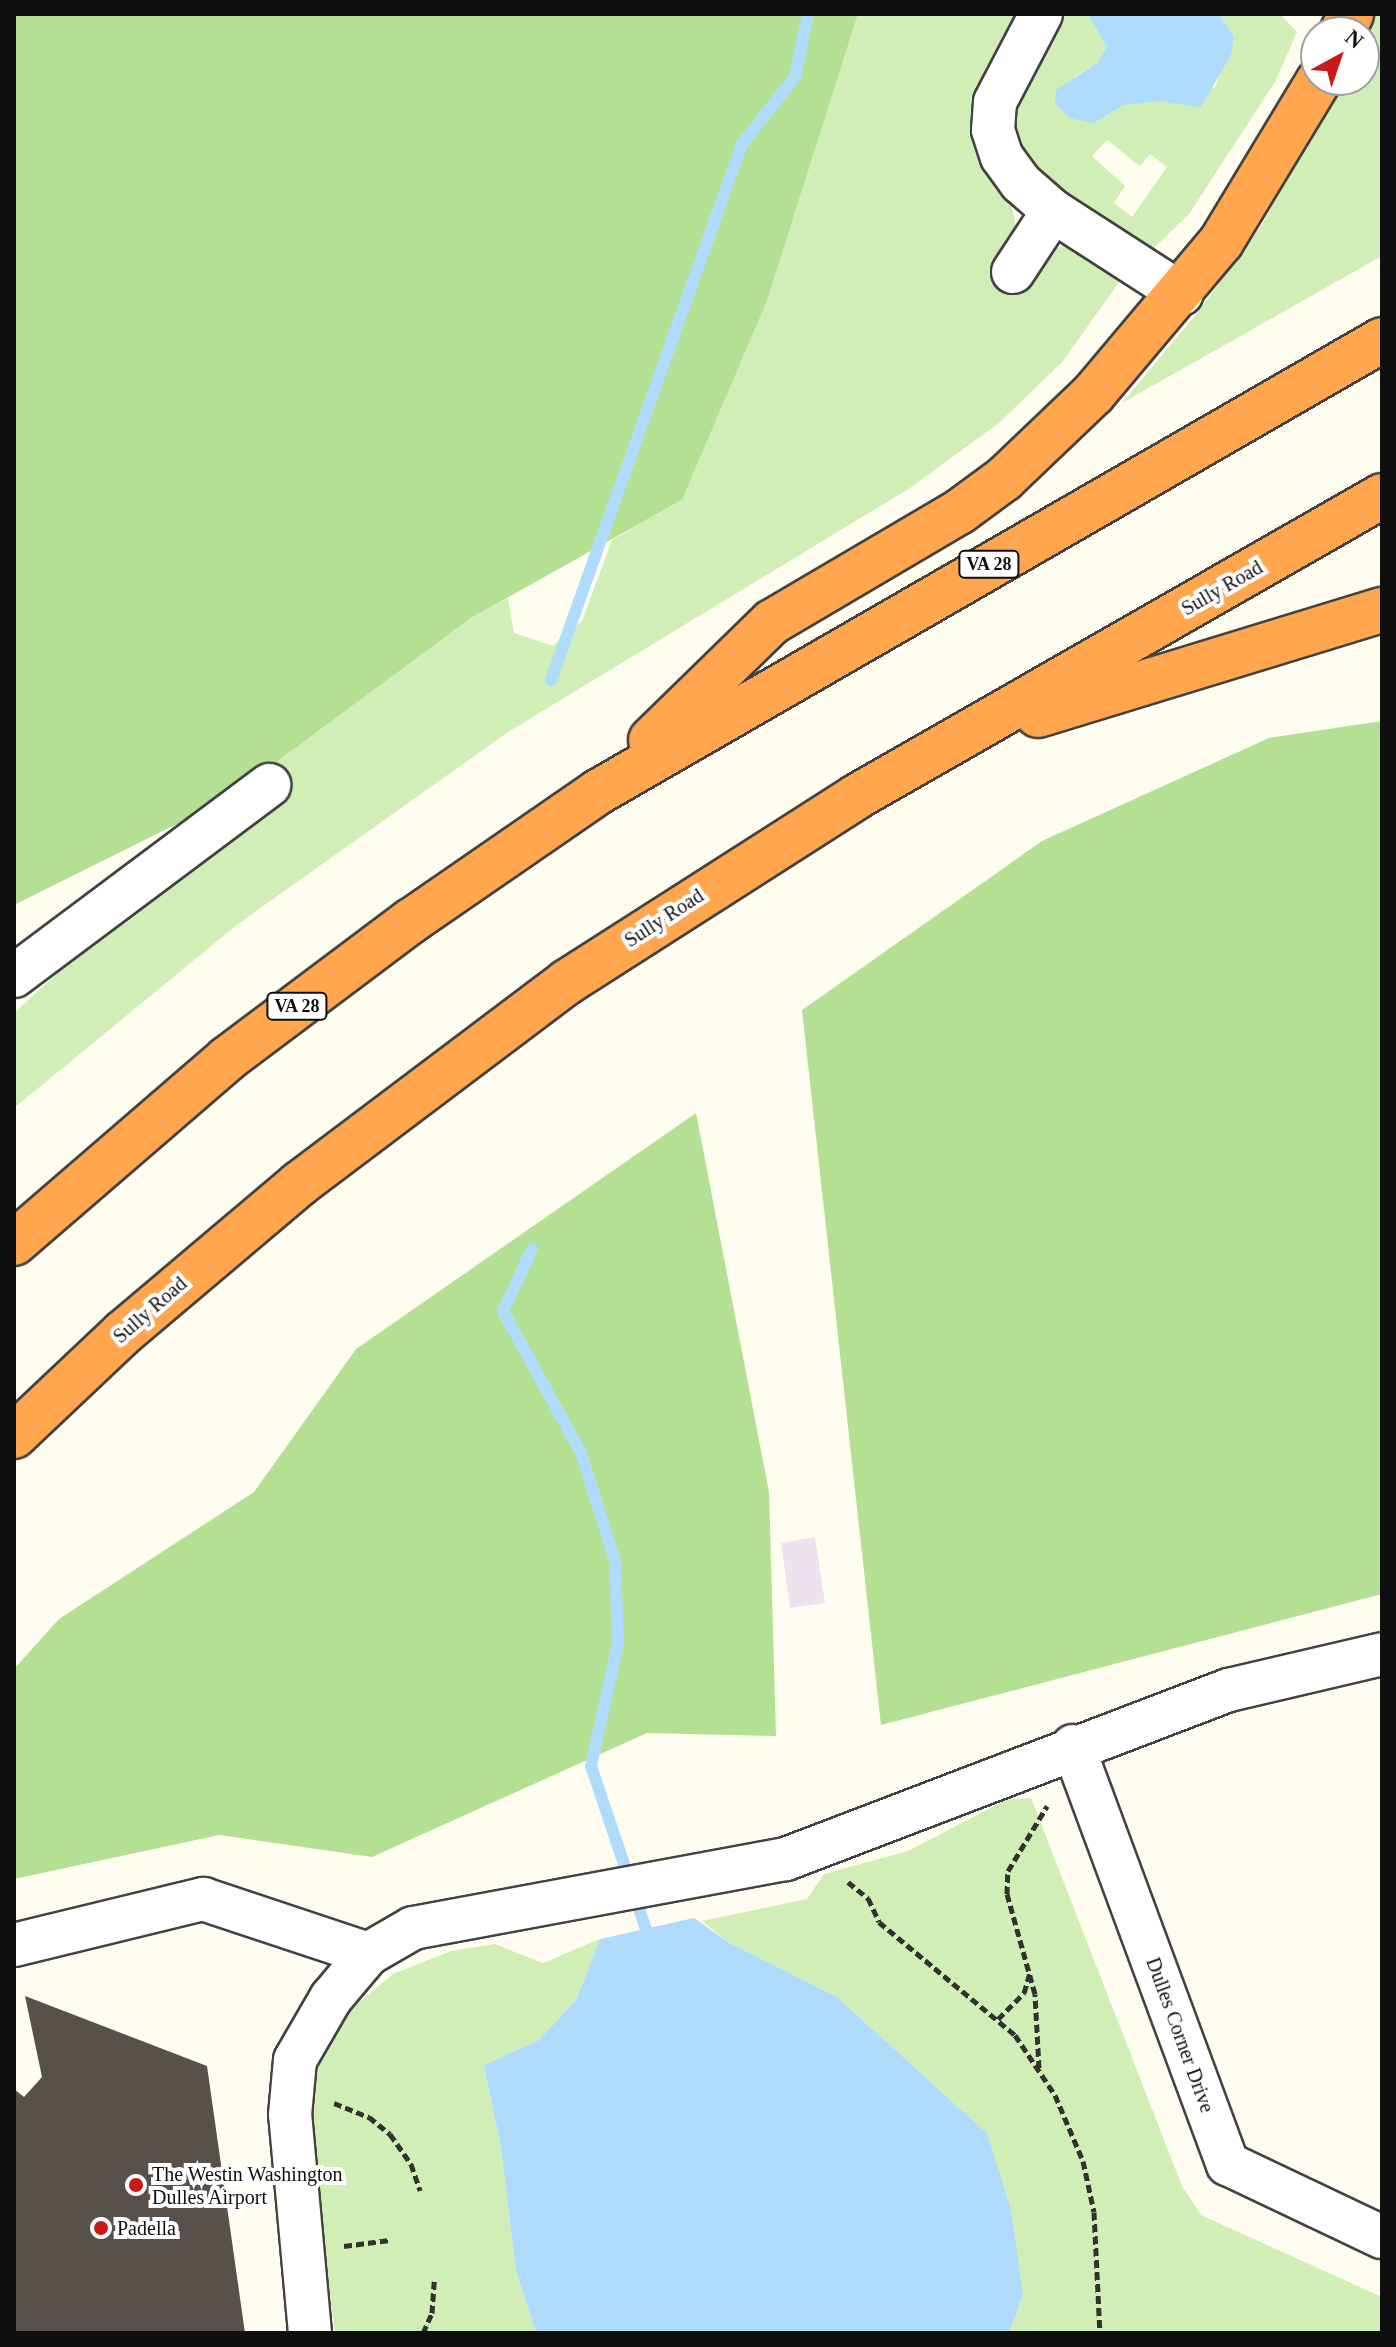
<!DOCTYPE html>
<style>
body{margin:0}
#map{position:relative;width:1396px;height:2347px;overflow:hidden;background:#fffdf0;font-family:Georgia,serif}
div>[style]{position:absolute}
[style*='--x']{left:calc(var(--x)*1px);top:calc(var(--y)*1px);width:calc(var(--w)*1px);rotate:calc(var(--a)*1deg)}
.industrial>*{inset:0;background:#ede2ee}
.green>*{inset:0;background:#d0eeb5}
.forest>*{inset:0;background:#b3e093}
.water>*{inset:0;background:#afdcfc}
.stream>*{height:12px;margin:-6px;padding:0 6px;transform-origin:6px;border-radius:6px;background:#afdcfc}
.building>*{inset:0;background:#58504a}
.path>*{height:5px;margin-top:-2.5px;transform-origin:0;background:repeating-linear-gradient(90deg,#313131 0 8px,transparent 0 12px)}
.roads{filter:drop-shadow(2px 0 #424242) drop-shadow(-2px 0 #424242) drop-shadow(0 2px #424242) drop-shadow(0 -2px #424242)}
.minor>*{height:42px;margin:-21px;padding:0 21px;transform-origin:21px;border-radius:21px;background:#fff}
.highway>*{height:44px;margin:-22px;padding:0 22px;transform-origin:22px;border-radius:22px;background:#ffa64e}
.dots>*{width:22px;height:22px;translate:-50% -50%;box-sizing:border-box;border:4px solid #fff;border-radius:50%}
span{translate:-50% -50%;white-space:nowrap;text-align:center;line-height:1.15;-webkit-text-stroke:8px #fff;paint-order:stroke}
.shield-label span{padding:2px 6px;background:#fff;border:2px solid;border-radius:6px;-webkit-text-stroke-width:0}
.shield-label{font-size:18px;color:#0f0f0f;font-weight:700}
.street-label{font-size:20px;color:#0f0f0f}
.poi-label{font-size:20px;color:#0f0f0f}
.left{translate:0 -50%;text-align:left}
.frame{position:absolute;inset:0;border:16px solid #0f0f0f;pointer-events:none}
.north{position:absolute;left:1300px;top:16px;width:80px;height:80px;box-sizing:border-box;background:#fff;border:2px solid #9f9f9f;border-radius:50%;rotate:40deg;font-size:22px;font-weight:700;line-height:32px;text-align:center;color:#0f0f0f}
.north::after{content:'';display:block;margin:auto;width:28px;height:36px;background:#cd181a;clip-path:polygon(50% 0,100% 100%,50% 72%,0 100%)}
</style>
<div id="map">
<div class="industrial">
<div style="clip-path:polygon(815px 1537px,825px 1603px,790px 1608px,781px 1543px)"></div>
</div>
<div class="green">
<div style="clip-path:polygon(evenodd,858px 14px,1025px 14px,987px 82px,1019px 242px,1037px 258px,1070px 242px,1007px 134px,1015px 84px,1057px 14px,1087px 14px,1107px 47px,1098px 63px,1074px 77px,1094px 123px,1124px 105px,1215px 87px,1234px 36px,1219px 14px,1280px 14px,1297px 32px,1275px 82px,1189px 214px,1119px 282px,1063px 361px,999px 423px,910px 488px,508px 732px,238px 924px,14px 1108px,14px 1013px,199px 844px,225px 800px,471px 618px,508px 598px,514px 633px,553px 646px,582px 621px,612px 540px,682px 500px,767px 301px,858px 14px,1107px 140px,1140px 166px,1150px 154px,1167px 167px,1132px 217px,1114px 203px,1125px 186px,1092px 156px,1107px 140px)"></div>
<div style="clip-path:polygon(1374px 14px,1382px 14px,1382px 256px,1122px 403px,1194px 317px,1260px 228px,1341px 80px,1364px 80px,1364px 34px)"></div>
<div style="clip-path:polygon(1031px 1798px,1182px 2186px,1201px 2215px,1382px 2297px,1382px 2333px,1009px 2333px,1023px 2295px,987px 2133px,837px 1997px,728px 1942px,702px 1921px,807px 1899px,824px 1874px,908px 1851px,1006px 1800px)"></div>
<div style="clip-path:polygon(600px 1939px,576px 2000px,539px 2040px,484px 2065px,501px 2148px,516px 2271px,536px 2333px,335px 2333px,307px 2118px,315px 2069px,351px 2009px,393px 1974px,451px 1951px,495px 1944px,543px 1963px)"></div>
</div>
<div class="forest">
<div style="clip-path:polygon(14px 14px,858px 14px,767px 301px,682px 500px,471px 618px,225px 800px,14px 905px)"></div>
<div style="clip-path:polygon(1382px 721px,1382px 1594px,881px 1725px,802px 1010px,1042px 841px,1269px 738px)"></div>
<div style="clip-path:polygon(696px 1113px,769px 1492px,776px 1736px,647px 1733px,372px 1857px,219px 1835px,14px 1879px,14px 1669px,59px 1619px,254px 1492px,356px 1349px)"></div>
</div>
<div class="water">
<div style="clip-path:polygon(1087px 14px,1219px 14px,1234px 36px,1231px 55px,1201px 107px,1158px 101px,1124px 105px,1094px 123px,1069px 118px,1055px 103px,1056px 90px,1097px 63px,1107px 47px)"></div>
<div style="clip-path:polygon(694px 1918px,728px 1942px,837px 1997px,987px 2133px,1011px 2210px,1023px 2295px,1009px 2333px,536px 2333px,516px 2271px,501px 2148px,484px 2065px,539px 2040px,576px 2000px,600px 1939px)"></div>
</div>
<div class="stream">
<div style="--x:551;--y:680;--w:569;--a:-70.39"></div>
<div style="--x:742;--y:144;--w:85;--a:-51.7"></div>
<div style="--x:795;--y:77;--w:64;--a:-78.3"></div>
<div style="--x:532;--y:1249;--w:68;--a:115.1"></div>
<div style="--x:503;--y:1311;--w:162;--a:61.2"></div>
<div style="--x:581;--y:1453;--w:113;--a:72.5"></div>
<div style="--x:615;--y:1561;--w:82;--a:87.9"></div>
<div style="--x:618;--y:1643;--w:126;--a:102.4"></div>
<div style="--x:591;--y:1766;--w:172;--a:71.4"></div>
</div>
<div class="building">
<div style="clip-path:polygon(25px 1996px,207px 2066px,245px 2333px,14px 2333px,14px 2089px,24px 2097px,42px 2077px)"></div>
</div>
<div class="path">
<div style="--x:848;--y:1882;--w:26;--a:39"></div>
<div style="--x:868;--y:1898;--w:26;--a:65"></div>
<div style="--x:879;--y:1922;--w:177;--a:39.7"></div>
<div style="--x:1015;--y:2035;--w:72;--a:56.3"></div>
<div style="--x:1055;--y:2095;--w:72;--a:67"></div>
<div style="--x:1083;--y:2161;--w:52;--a:77.8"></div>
<div style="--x:1094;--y:2212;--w:121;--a:87.2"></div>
<div style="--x:998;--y:2019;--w:37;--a:-45"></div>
<div style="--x:1024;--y:1993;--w:22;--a:-74"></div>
<div style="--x:1039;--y:2068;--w:74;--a:-93.1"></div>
<div style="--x:1035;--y:1994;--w:104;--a:-105.6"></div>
<div style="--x:1007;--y:1894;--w:23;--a:-88"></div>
<div style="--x:1008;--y:1871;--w:76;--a:-59"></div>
<div style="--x:334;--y:2103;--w:38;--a:22"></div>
<div style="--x:369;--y:2117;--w:27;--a:39"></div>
<div style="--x:390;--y:2134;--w:37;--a:55"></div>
<div style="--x:411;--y:2164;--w:28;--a:71"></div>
<div style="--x:344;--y:2246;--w:46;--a:-7.4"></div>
<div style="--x:423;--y:2333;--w:22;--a:-66"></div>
<div style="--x:432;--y:2313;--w:32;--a:-86"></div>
</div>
<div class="roads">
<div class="minor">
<div style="--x:1041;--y:14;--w:99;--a:117.6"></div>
<div style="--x:995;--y:102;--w:28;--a:94"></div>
<div style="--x:993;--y:130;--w:28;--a:72"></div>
<div style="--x:1002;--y:157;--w:32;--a:54"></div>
<div style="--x:1021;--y:183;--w:43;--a:41.2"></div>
<div style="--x:1053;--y:211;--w:153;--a:32.8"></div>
<div style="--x:1013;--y:272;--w:73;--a:-56.7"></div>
<div style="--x:14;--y:976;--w:319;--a:-36.8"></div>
<div style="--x:1073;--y:1746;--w:446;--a:69.7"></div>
<div style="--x:1228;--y:2164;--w:170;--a:25.4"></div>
<div style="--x:14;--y:1945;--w:195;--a:-13.7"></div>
<div style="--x:203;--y:1899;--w:174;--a:18.4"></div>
<div style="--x:310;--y:2333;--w:219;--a:-95.2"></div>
<div style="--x:290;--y:2115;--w:55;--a:-84.8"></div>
<div style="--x:295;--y:2060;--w:72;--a:-59.9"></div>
<div style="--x:331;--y:1998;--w:57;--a:-49.9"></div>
<div style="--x:368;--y:1954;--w:52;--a:-30"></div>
<div style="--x:413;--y:1928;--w:379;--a:-10.5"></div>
<div style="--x:786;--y:1859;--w:474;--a:-20.9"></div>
<div style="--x:1229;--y:1690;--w:157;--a:-13.2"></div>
</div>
<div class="highway">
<div style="--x:1342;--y:32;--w:20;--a:-63"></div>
<div style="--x:1038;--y:715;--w:360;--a:-17"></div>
<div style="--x:651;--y:740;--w:169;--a:-44.3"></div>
<div style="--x:772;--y:622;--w:217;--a:-30.5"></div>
<div style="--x:959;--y:512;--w:56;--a:-36.3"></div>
<div style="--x:1004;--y:479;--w:123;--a:-43.7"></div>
<div style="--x:1093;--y:394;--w:199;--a:-49.9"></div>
<div style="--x:1221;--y:242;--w:189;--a:-58.8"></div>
<div style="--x:14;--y:1243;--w:281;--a:-40.8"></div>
<div style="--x:227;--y:1059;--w:230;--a:-36.9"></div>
<div style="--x:411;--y:921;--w:227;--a:-34.6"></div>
<div style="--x:598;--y:792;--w:905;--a:-29.96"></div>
<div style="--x:14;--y:1436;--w:151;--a:-43.4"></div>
<div style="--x:124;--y:1332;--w:229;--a:-40.2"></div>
<div style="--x:299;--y:1184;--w:336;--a:-37"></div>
<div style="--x:567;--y:982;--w:343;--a:-32.6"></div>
<div style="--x:856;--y:797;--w:606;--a:-29.78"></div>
</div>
</div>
<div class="dots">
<div style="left:136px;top:2185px;background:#cd181a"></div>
<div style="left:101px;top:2228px;background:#cd181a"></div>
</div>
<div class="shield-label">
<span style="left:989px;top:564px">VA 28</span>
<span style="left:297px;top:1006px">VA 28</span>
</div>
<div class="street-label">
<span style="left:1222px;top:588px;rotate:-30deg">Sully Road</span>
<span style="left:664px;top:918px;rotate:-33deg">Sully Road</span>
<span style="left:150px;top:1310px;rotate:-41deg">Sully Road</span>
<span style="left:1180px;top:2035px;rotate:70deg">Dulles Corner Drive</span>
</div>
<div class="poi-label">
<span class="left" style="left:152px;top:2186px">The Westin Washington<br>Dulles Airport</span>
<span class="left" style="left:117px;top:2228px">Padella</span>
</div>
<div class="frame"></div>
<div class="north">N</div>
</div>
